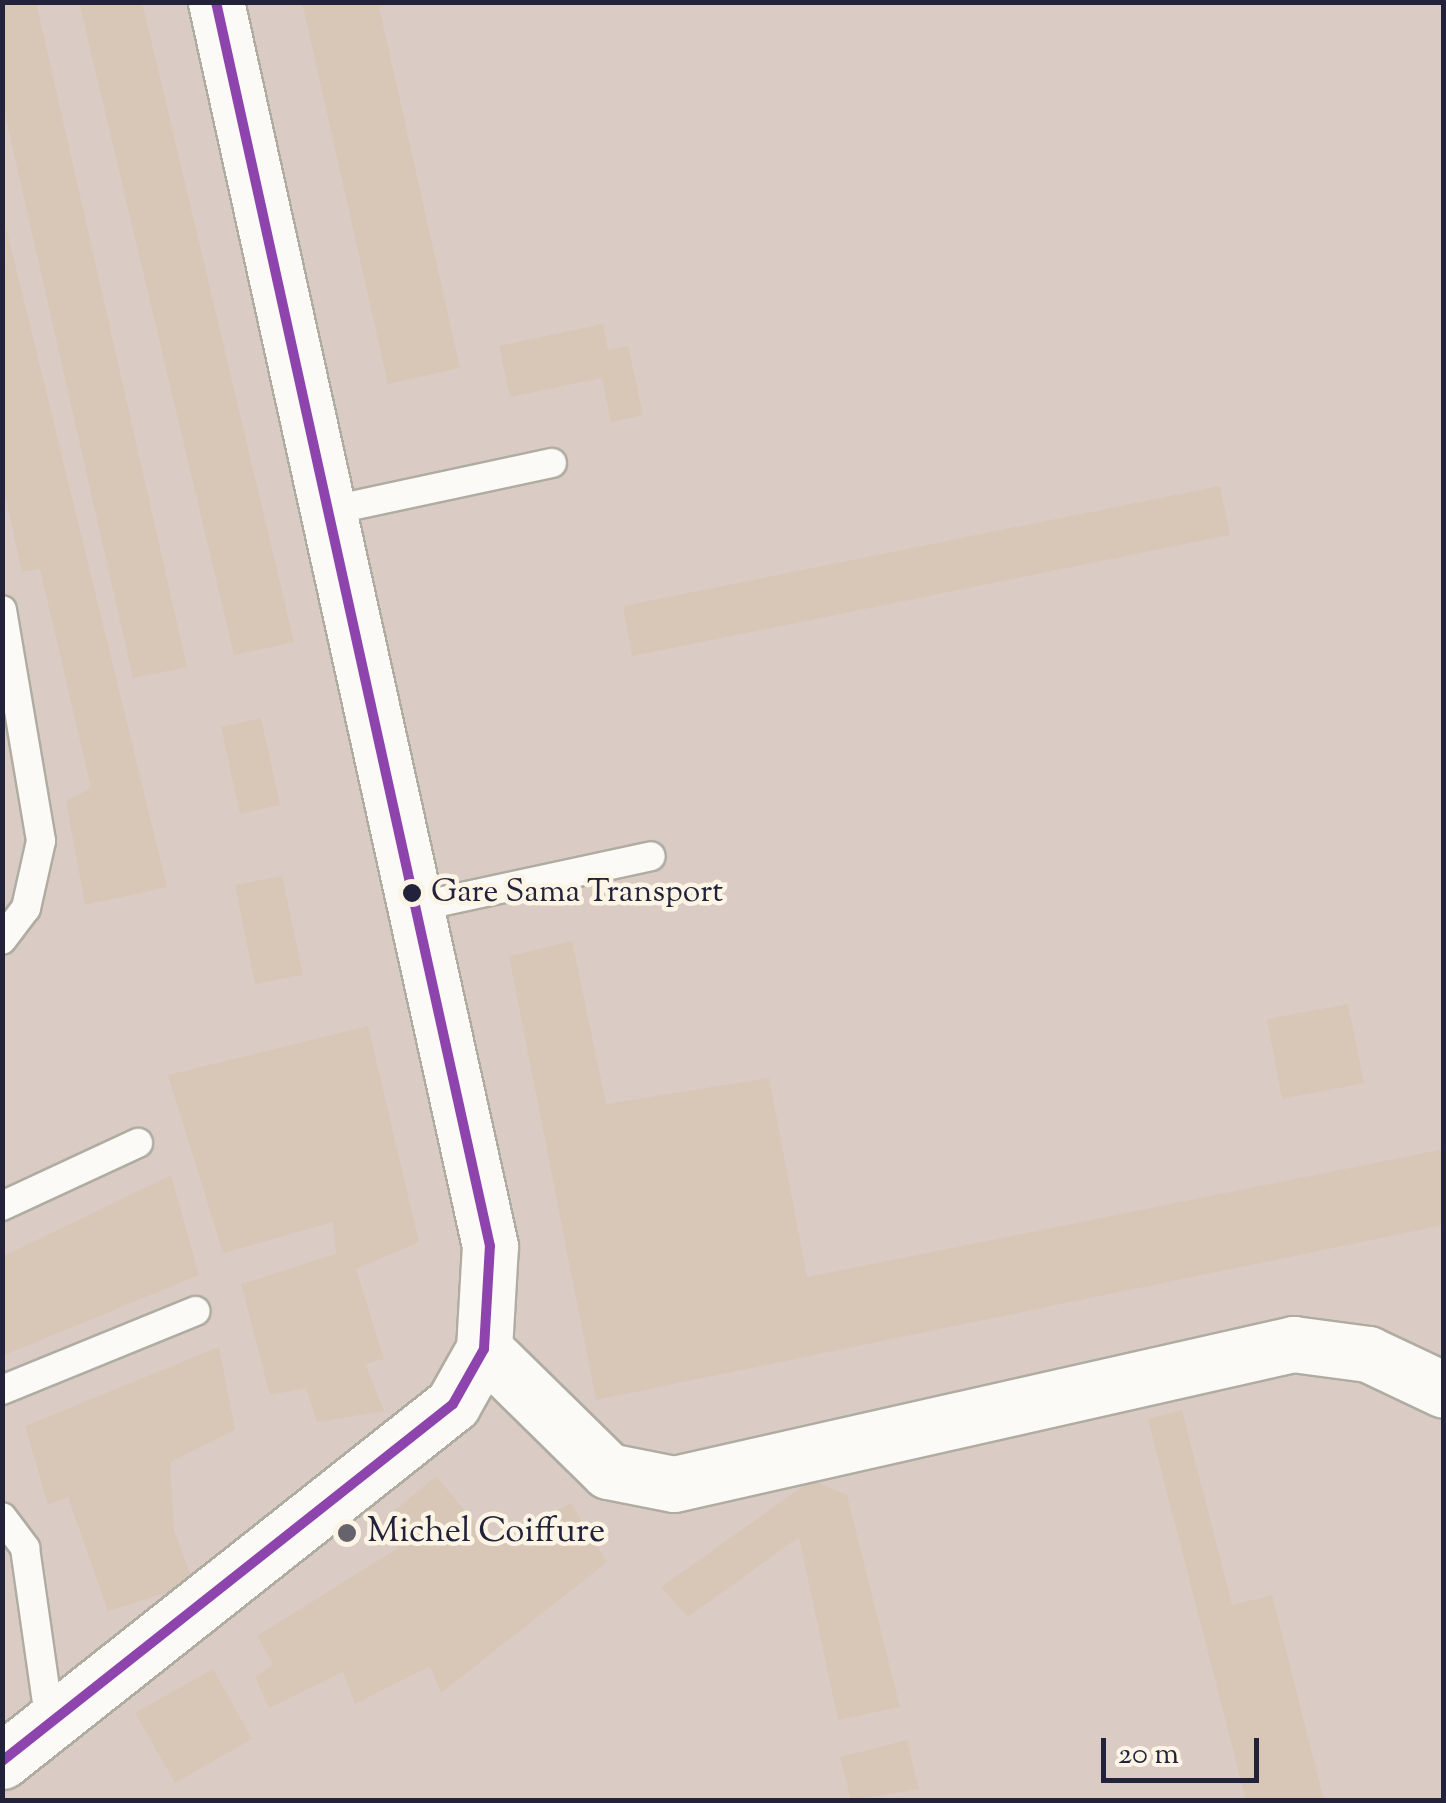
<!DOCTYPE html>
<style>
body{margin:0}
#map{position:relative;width:1446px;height:1803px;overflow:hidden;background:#e3ddcb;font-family:"Sorts Mill Goudy",serif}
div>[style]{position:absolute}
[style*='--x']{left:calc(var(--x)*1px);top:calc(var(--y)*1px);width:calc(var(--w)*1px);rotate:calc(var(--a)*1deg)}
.industrial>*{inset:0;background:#daccc4}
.building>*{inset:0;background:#d8c6b7}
.roads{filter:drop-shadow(2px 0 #afaca2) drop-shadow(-2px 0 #afaca2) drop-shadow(0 2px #afaca2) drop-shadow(0 -2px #afaca2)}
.service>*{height:28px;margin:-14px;padding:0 14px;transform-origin:14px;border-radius:14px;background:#fbfaf7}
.minor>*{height:55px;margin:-27.5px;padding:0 27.5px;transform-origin:27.5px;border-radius:27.5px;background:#fbfaf7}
.tertiary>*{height:55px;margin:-27.5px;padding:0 27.5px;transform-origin:27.5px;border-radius:27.5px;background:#fbfaf7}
.bus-1>*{height:10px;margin:-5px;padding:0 5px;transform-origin:5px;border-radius:5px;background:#8e44ad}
.dots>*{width:28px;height:28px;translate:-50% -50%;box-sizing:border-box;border:5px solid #fcf5e5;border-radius:50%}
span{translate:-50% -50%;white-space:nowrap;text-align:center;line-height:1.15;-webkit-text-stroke:9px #fcf5e5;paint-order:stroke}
.bus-label{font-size:32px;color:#22223b}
.left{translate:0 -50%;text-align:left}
.poi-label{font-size:35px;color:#22223b}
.frame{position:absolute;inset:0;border:5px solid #22223b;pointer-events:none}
.scale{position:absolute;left:1101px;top:1738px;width:158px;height:45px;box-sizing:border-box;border:5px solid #22223b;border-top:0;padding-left:12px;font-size:30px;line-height:35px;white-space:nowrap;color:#22223b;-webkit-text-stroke:8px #fcf5e5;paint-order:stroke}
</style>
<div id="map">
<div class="industrial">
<div style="clip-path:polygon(3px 3px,1443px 3px,1443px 1800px,3px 1800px)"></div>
</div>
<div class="building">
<div style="clip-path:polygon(2px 2px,36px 2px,187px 667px,133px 678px,2px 101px)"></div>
<div style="clip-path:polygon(79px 2px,142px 2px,294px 642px,234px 655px)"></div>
<div style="clip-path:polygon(302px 2px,392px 2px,379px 7px,460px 368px,388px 384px)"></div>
<div style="clip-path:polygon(6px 227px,167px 887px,85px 905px,66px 801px,91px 788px,40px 569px,22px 572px,2px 481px)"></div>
<div style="clip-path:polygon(603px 324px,608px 350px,628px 346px,643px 415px,611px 422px,602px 378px,510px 397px,499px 346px)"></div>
<div style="clip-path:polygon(1220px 486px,1230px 535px,632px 656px,623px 606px)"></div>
<div style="clip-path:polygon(261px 718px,280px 805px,240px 814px,221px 727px)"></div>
<div style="clip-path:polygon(282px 876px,303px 975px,255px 984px,235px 885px)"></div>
<div style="clip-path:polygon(572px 941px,606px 1104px,769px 1078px,807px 1277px,1444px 1149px,1444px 1225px,596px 1400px,509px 956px)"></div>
<div style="clip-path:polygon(1348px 1004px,1364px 1083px,1282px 1099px,1267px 1019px)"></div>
<div style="clip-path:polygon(368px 1026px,419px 1242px,356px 1269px,384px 1359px,365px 1364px,384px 1411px,317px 1422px,306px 1388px,270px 1395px,241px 1284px,336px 1254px,333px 1222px,223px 1253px,168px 1075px)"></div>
<div style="clip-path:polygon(171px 1175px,199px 1275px,2px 1356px,2px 1257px)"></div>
<div style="clip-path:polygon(219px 1347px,235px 1430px,170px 1462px,174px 1530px,194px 1584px,108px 1611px,68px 1497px,48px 1505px,25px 1426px)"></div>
<div style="clip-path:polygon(1182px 1410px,1232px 1605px,1272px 1595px,1324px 1800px,1246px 1800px,1148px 1419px)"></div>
<div style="clip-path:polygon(436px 1476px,495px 1547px,571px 1503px,607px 1562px,441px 1693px,430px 1666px,355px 1704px,343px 1672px,269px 1708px,255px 1677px,273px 1664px,257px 1636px,398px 1548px,381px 1522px)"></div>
<div style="clip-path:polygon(812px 1480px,847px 1495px,900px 1707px,838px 1720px,799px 1537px,688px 1617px,661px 1587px)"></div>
<div style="clip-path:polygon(213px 1669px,252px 1739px,175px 1783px,135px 1713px)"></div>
<div style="clip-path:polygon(907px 1740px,919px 1789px,851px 1800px,840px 1757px)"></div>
</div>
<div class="roads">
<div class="service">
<div style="--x:328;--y:511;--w:229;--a:-12.1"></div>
<div style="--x:2;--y:610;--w:234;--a:80.4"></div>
<div style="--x:41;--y:841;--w:69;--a:102.6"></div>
<div style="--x:26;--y:908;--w:40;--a:127"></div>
<div style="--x:416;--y:907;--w:240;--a:-12.2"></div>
<div style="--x:2;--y:1206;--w:150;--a:-24.9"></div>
<div style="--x:2;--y:1390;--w:209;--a:-22.2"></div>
<div style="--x:2;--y:1517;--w:39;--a:53"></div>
<div style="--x:25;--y:1548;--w:177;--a:81.9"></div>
</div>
<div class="minor">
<div style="--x:484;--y:1349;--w:174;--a:44.5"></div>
<div style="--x:608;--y:1471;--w:67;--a:11.1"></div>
<div style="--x:674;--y:1484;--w:635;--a:-12.74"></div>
<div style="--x:1293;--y:1344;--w:76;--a:7.6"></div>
<div style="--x:1368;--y:1354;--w:84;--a:25.3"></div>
</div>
<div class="tertiary">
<div style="--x:2;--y:1761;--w:575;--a:-38.36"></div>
<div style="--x:453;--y:1404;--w:63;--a:-60.6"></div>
<div style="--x:484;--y:1349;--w:103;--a:-86.7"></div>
<div style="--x:490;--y:1246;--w:1274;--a:-102.42"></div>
</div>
</div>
<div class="bus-1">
<div style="--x:2;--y:1761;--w:575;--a:-38.36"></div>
<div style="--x:453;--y:1404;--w:63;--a:-60.6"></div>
<div style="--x:484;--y:1349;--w:103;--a:-86.7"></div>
<div style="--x:490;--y:1246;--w:1274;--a:-102.42"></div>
</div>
<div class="dots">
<div style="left:412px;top:893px;background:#22223b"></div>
<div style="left:347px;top:1533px;background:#66636d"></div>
</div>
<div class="bus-label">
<span class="left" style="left:431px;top:893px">Gare Sama Transport</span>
</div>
<div class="poi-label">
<span class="left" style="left:367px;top:1533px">Michel Coiffure</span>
</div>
<div class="frame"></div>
<div class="scale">20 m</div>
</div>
